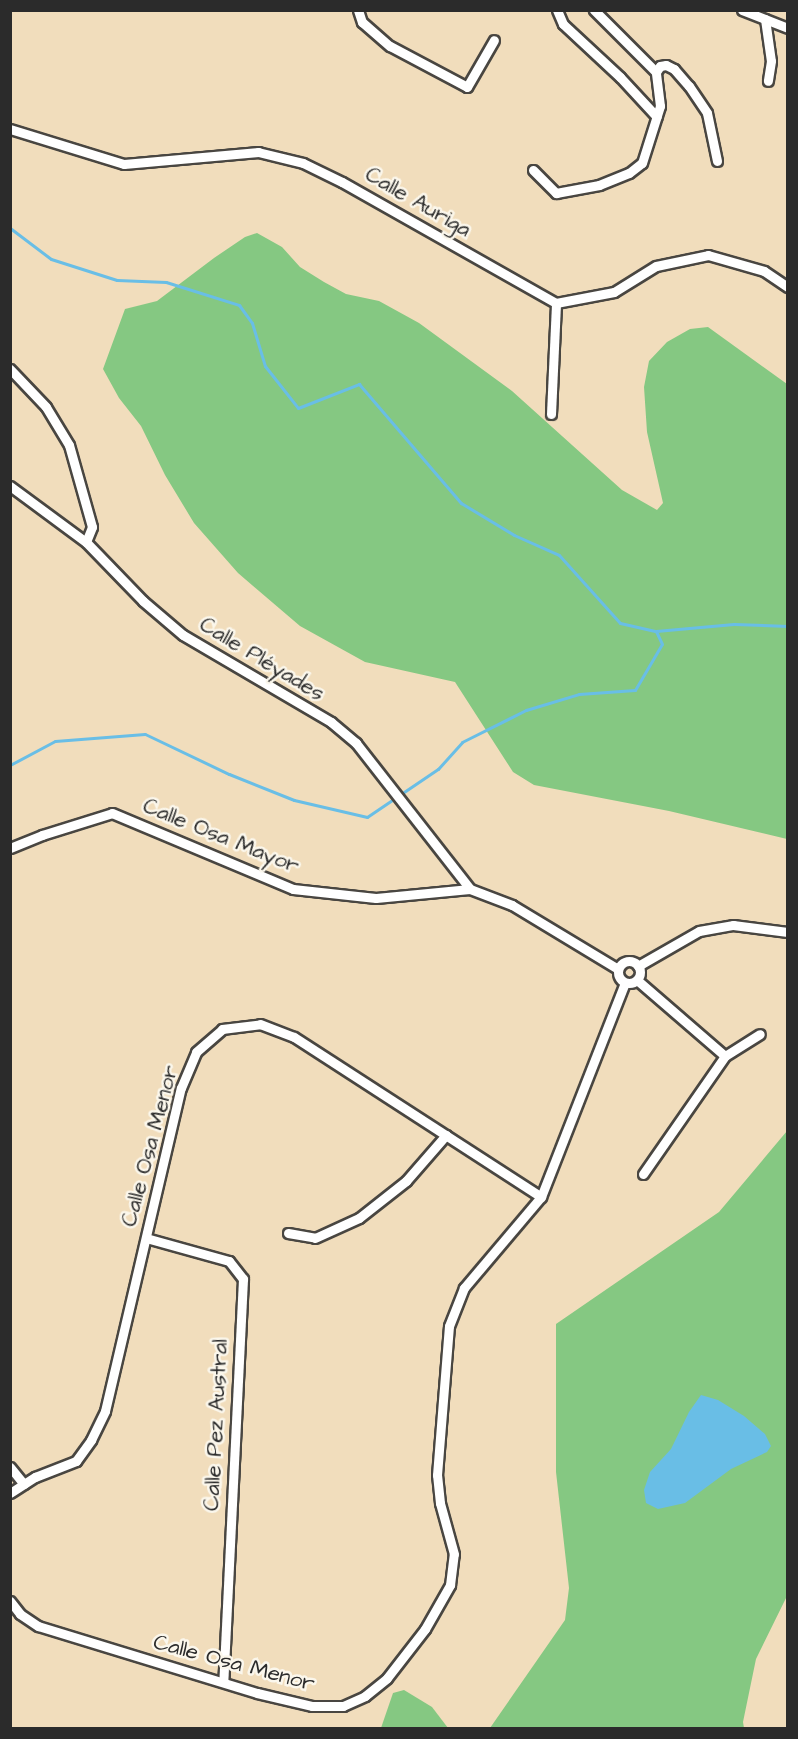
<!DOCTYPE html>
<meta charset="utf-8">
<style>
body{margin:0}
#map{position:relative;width:798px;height:1739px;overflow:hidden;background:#f1ddbc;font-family:"Architects Daughter",sans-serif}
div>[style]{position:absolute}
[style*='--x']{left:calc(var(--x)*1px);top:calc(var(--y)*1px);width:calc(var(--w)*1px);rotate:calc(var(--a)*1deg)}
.green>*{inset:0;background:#85c882}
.water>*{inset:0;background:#69bee6}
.stream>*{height:3px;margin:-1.5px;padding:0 1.5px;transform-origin:1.5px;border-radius:1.5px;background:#69bee6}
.roads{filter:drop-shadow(2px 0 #494641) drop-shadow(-2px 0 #494641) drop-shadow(0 2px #494641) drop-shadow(0 -2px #494641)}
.street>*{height:9px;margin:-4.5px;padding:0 4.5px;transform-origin:4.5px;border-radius:4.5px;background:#fff}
.street>.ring{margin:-4.5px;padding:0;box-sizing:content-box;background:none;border:9px solid #fff;border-radius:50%}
span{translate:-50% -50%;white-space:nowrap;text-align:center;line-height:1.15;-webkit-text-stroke:5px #fbf7ec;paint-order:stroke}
.street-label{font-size:22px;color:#2b2b2b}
.frame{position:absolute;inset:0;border:12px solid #2b2b2b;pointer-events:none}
</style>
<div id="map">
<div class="green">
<div style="clip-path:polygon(257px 233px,282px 247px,300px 267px,324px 282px,346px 294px,379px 301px,419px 323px,512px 391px,622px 490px,657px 510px,663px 503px,647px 432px,644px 387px,649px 361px,667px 342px,690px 329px,708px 327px,787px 384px,787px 839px,669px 811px,534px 785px,513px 772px,455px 682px,365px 662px,300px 626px,238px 573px,194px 523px,165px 475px,141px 426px,119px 398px,103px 369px,125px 309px,157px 301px,214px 258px,245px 237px)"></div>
<div style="clip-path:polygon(787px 1131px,787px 1596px,756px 1659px,743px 1722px,744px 1728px,490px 1728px,565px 1620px,569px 1588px,556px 1472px,556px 1324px,719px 1212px)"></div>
<div style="clip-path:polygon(404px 1690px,432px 1707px,448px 1728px,381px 1728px,393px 1693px)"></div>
</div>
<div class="water">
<div style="clip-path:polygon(701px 1395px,718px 1400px,744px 1416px,765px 1434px,771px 1446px,767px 1452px,731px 1469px,685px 1503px,658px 1509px,646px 1503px,644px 1490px,650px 1472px,671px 1449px,689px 1412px)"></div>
</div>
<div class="stream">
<div style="--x:10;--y:228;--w:51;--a:37.1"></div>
<div style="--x:51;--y:259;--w:69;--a:17.7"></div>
<div style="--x:117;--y:280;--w:49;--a:2.3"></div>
<div style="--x:166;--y:282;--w:77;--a:17.5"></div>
<div style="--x:239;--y:305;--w:22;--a:54"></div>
<div style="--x:252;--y:323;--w:45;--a:73.2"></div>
<div style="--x:265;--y:366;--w:53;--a:51.8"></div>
<div style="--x:298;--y:408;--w:66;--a:-21.5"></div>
<div style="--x:359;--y:384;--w:157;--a:49.4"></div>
<div style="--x:461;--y:503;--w:62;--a:31.1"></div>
<div style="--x:514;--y:535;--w:49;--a:24"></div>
<div style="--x:559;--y:555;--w:91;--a:48.1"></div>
<div style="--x:620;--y:623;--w:37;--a:13"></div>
<div style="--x:656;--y:631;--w:78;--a:-5.1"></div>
<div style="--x:734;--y:624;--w:54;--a:2.1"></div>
<div style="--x:10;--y:765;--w:51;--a:-28.1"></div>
<div style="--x:55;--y:741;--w:90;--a:-4.4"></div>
<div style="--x:145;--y:734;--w:93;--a:25.5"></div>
<div style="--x:229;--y:774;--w:70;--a:21.8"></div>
<div style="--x:294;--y:800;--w:75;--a:13.1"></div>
<div style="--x:367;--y:817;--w:86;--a:-34.1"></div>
<div style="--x:438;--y:769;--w:36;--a:-48"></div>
<div style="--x:462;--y:742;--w:72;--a:-26.6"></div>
<div style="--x:526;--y:710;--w:55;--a:-16.8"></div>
<div style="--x:579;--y:694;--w:56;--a:-4.1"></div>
<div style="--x:635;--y:690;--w:53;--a:-59.6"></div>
<div style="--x:662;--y:644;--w:14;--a:-115"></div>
</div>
<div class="roads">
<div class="street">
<div style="--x:358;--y:10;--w:13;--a:72"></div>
<div style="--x:362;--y:22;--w:37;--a:41"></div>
<div style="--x:390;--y:46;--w:87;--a:28"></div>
<div style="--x:467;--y:87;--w:54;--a:-60.1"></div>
<div style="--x:557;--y:10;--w:15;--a:67"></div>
<div style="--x:563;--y:24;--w:78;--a:42.9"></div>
<div style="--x:620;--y:77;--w:54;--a:47.2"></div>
<div style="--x:742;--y:10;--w:49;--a:21.4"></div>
<div style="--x:765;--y:19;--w:42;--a:81.9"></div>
<div style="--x:771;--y:61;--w:20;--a:99"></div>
<div style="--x:656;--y:72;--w:7;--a:-56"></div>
<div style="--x:660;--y:66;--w:6;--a:-9"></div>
<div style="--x:666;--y:65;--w:9;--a:27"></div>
<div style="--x:674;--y:69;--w:23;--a:49"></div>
<div style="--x:689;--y:86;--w:32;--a:56"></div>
<div style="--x:707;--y:113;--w:49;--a:78.2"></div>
<div style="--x:10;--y:129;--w:119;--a:17.1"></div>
<div style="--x:124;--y:164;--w:135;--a:-5.1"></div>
<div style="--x:258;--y:152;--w:46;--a:13.7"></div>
<div style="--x:303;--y:163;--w:43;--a:26"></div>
<div style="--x:342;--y:182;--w:246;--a:29.5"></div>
<div style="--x:556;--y:303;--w:59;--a:-10.7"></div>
<div style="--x:614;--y:292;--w:49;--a:-31.8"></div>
<div style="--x:656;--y:266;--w:53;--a:-11.9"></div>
<div style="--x:708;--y:255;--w:58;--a:15.9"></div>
<div style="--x:764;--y:271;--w:29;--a:34"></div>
<div style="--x:533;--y:170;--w:33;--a:45"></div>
<div style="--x:556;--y:193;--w:44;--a:-10.5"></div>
<div style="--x:599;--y:185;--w:32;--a:-22"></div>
<div style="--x:629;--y:173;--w:16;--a:-38"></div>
<div style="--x:642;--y:163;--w:60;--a:-72.5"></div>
<div style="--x:660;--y:106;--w:34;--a:-97"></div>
<div style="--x:656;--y:72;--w:88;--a:-135"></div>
<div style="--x:10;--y:369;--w:52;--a:46.5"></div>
<div style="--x:46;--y:407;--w:44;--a:58.8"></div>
<div style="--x:69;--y:445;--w:85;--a:74.3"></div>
<div style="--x:92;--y:527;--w:16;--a:112"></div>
<div style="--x:551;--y:414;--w:111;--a:-87.4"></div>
<div style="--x:10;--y:486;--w:94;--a:36.4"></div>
<div style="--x:86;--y:542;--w:82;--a:46"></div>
<div style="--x:143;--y:601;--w:52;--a:40.4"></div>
<div style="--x:183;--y:635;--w:172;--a:30.4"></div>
<div style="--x:331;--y:722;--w:33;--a:40"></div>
<div style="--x:356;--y:743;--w:185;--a:52"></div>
<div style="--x:10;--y:848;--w:35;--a:-22"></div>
<div style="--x:42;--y:835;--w:73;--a:-17.4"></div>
<div style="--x:112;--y:813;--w:196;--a:22.8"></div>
<div style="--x:293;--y:889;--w:83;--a:6.2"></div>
<div style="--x:376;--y:898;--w:94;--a:-5.5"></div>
<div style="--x:470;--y:889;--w:45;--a:20.9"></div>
<div style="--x:512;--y:905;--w:124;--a:31.1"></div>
<div class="ring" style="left:618px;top:961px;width:13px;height:13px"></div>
<div style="--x:638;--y:966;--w:70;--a:-29.8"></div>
<div style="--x:699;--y:931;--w:35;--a:-10"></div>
<div style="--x:733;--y:925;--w:55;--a:7.3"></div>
<div style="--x:637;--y:980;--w:116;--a:40.8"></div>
<div style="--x:643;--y:1174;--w:144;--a:-55.2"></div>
<div style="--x:725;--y:1056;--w:41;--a:-32.2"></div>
<div style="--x:288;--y:1233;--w:27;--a:10"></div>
<div style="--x:315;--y:1238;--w:48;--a:-24.4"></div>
<div style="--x:359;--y:1218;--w:60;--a:-38.2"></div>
<div style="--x:406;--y:1181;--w:61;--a:-49"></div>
<div style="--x:146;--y:1238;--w:86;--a:15.5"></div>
<div style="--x:229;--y:1261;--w:23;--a:52"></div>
<div style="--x:243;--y:1279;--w:403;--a:92.8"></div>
<div style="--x:10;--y:1467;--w:22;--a:51"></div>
<div style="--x:10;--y:1493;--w:30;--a:-33"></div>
<div style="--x:35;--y:1477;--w:44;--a:-21.3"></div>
<div style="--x:76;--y:1461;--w:26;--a:-54"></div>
<div style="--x:91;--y:1440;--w:32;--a:-64"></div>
<div style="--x:105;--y:1411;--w:332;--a:-76.8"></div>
<div style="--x:181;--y:1088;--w:39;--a:-67"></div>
<div style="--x:196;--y:1052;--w:35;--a:-41"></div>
<div style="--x:222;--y:1029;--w:38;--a:-7"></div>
<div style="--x:260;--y:1024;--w:36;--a:21"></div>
<div style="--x:294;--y:1037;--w:294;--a:32.9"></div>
<div style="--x:10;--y:1601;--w:16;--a:52"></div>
<div style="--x:20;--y:1614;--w:22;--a:34"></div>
<div style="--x:38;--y:1626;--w:229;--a:17"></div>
<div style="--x:257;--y:1693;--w:57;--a:13.3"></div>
<div style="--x:312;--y:1706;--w:31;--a:0"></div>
<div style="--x:343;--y:1706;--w:24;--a:-24"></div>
<div style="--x:365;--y:1696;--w:28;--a:-39"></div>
<div style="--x:387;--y:1678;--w:62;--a:-52.2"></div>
<div style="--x:425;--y:1629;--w:51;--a:-60.4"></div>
<div style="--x:450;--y:1585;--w:31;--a:-83"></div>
<div style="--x:454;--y:1554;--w:53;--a:-105.4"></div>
<div style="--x:440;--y:1503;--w:28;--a:-96"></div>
<div style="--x:437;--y:1475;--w:149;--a:-85.4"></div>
<div style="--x:449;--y:1326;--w:41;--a:-68.5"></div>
<div style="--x:464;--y:1288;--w:119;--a:-49.8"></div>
<div style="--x:541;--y:1197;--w:230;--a:-68.6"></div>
</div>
</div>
<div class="street-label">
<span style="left:418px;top:202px;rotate:30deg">Calle Auriga</span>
<span style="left:262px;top:659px;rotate:31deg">Calle Pléyades</span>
<span style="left:221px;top:836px;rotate:22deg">Calle Osa Mayor</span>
<span style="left:150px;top:1146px;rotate:-75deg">Calle Osa Menor</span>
<span style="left:216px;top:1425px;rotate:-87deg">Calle Pez Austral</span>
<span style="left:234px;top:1663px;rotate:15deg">Calle Osa Menor</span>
</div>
<div class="frame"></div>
</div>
